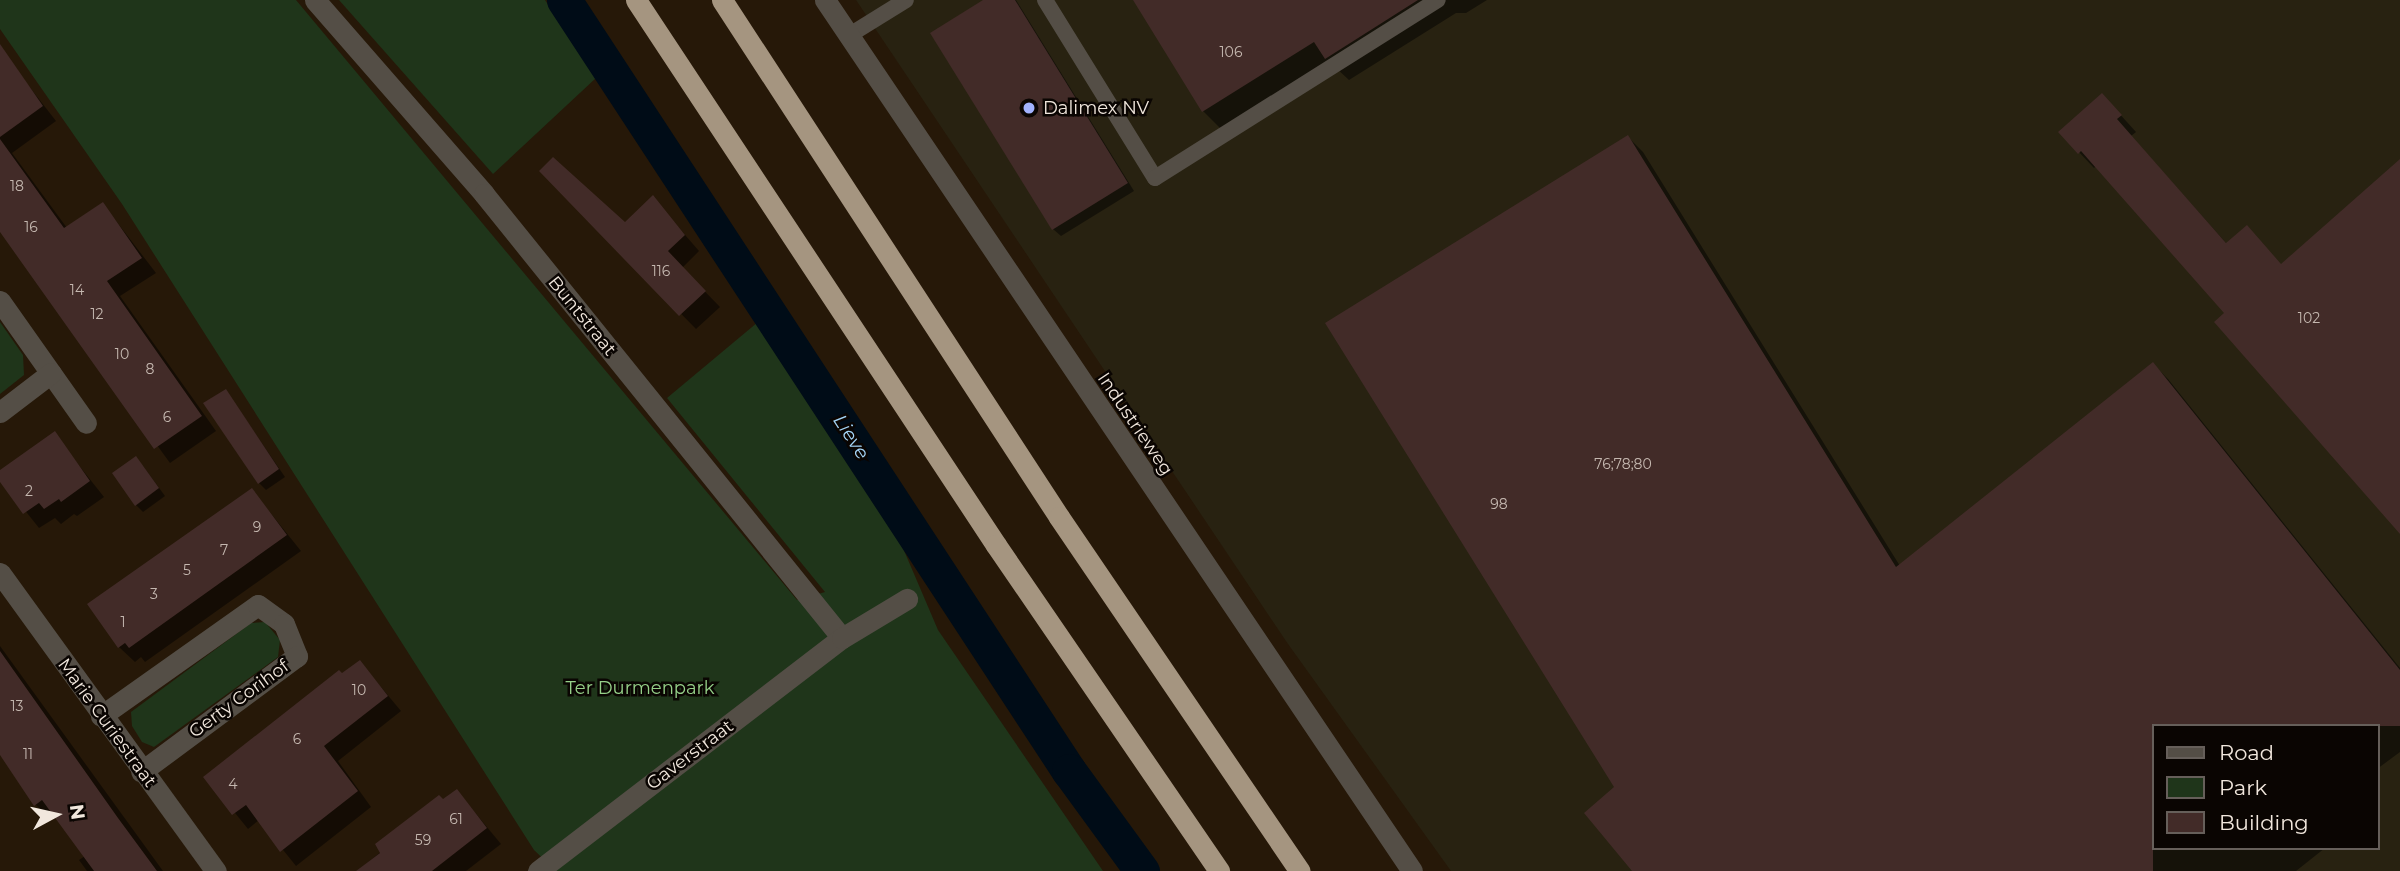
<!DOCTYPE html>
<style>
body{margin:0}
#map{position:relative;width:2400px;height:871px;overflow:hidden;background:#261808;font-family:Montserrat,sans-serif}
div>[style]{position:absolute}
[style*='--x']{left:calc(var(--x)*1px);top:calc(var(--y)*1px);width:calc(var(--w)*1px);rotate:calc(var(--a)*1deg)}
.industrial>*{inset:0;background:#282211}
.green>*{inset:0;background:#1f351a}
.shadow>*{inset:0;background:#0007}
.canal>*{height:35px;margin:-17.5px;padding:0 17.5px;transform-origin:17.5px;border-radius:17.5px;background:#000c17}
.building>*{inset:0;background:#422b28}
.lane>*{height:16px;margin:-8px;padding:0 8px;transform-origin:8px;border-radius:8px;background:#544e46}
.street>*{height:21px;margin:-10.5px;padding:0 10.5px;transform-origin:10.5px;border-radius:10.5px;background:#544e46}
.highway>*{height:21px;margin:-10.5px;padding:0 10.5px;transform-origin:10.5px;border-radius:10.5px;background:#a59580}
.dots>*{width:19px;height:19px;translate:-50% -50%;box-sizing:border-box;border:4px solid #0a0502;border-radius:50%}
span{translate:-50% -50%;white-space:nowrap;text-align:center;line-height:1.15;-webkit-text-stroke:5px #0a0502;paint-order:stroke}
.number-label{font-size:14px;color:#c5b8b0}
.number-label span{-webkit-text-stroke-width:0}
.poi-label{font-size:18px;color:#f1e7dd}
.left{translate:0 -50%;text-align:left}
.street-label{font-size:18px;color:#f1e7dd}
.park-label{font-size:18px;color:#96d189}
.water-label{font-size:19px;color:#a4d4f6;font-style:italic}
.legend{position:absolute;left:2152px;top:724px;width:228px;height:126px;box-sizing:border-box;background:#0a0502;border:2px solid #665f5a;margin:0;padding:9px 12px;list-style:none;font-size:21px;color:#f1e7dd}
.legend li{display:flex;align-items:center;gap:14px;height:35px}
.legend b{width:35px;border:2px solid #665f5a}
.north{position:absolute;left:21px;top:780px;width:70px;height:70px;-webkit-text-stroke:5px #0a0502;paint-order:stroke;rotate:82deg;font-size:19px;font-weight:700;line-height:28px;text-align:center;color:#f1e7dd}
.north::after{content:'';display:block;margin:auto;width:24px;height:32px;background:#f1e7dd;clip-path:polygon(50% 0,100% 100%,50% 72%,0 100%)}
</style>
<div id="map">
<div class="industrial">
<div style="clip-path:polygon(evenodd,856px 0,2400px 0,2400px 871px,1451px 871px,1288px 644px,856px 0,2153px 726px,2377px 726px,2377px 848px,2153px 848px,2153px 726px)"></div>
</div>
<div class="green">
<div style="clip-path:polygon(0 0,296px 0,797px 600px,825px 592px,667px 398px,758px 322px,885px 506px,938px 630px,1103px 871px,556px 871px,534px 850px,122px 204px,0 29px)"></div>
<div style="clip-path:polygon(339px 0,545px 0,596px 78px,493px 174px)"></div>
<div style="clip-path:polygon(0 322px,23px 355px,24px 375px,0 394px)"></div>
<div style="clip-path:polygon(265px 622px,280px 640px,278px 657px,154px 747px,142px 742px,132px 726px,131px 712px,251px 623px)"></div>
</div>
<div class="shadow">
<div style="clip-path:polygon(986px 0,1016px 0,1134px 191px,1061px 236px,1053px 229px)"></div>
<div style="clip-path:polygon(1135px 0,1487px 0,1466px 13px,1456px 13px,1349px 80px,1334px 66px,1226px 134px,1203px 111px)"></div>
<div style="clip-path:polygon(14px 67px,56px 121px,12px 153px,67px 228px,103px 204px,156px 273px,120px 296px,216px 431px,170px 463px,0 229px,0 77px)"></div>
<div style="clip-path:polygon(2117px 111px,2136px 132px,2131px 136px,2227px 244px,2282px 265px,2400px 162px,2400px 532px,2226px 313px,2096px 166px,2094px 168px,2060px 132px)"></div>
<div style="clip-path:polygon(1628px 137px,1643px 152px,1900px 566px,2153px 364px,2168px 379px,2400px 668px,2400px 752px,2377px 769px,2377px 726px,2153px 726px,2153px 848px,2325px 848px,2296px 871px,1633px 871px,1616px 787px)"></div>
<div style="clip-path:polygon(541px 171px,625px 224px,653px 198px,699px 251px,682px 268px,720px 307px,696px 329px)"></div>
<div style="clip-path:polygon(226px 391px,285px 477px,266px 490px,259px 483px)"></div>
<div style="clip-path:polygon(54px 434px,104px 497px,77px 516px,74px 514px,61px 524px,55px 518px,39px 528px,0 479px,0 472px)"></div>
<div style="clip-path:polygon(143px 466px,165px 496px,143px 512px,136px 505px)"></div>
<div style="clip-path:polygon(252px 490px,301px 551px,145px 662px,141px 657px,135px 662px,119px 647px)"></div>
<div style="clip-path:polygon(0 646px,163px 871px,87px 871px,79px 860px,85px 856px,56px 816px,51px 820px,35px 804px,0 742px)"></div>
<div style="clip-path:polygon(360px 662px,401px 711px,338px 761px,371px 807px,296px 866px,259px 820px,248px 829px,206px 777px)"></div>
<div style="clip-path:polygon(457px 791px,501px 844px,466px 871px,357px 871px)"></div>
</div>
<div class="canal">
<div style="--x:564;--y:0;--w:922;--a:56.78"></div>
<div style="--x:1069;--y:771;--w:124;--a:53.9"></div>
</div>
<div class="building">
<div style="clip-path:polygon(983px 0,1015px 0,1128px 183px,1052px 230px,930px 33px)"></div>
<div style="clip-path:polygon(1133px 0,1418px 0,1325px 59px,1314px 42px,1202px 112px)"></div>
<div style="clip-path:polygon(0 44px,43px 106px,0 137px)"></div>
<div style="clip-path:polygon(2102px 93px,2122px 115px,2117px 119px,2226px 243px,2247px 225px,2281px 264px,2400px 159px,2400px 534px,2214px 322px,2224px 313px,2081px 151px,2078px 154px,2058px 132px)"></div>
<div style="clip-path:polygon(1628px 135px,1896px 567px,2153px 362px,2400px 670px,2400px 726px,2153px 726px,2153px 871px,1632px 871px,1584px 813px,1614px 787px,1325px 323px)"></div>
<div style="clip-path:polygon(0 139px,64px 228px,103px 202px,142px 258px,107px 281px,202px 416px,154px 449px,0 232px)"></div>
<div style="clip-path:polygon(553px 157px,625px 222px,653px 195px,685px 235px,668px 251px,706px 291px,679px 316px,539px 171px)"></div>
<div style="clip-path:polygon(226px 389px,279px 469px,258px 484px,203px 403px)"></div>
<div style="clip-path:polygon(55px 431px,90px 481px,61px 502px,59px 499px,44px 509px,39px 503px,23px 514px,0 482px,0 470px)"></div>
<div style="clip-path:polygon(136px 456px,159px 488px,135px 506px,112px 473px)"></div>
<div style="clip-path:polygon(252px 488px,287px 535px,129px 648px,125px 643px,118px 648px,87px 604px)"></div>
<div style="clip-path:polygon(0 651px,118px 818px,157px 871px,94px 871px,42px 800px,34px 806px,0 755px)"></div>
<div style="clip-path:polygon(360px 660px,388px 696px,324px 746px,358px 791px,280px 852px,246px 805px,232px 815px,203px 777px,339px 670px,342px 673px)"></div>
<div style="clip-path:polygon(457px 789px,487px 828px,432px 871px,356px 871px,380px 853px,375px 844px,439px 795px,443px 799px)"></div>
</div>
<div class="lane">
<div style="--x:1045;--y:0;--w:209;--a:58.3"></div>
<div style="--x:1155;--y:178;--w:334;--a:-32.2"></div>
<div style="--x:848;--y:36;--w:68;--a:-31.8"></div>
</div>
<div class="street">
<div style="--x:315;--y:0;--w:257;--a:48.9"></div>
<div style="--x:484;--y:194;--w:570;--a:51.12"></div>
<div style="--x:825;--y:0;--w:1050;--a:56.02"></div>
<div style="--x:0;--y:301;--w:149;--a:54.8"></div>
<div style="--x:0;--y:412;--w:64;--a:-37.4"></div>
<div style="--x:0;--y:573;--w:368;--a:54.1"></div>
<div style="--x:101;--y:716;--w:192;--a:-35.3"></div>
<div style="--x:258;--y:605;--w:32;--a:36"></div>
<div style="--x:284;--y:624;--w:35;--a:68"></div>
<div style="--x:297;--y:656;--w:194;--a:143.4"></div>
<div style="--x:538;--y:871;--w:383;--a:-37.5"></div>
<div style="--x:842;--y:638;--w:76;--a:-31"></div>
</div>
<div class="highway">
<div style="--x:636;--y:0;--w:653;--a:56.55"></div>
<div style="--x:996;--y:545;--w:395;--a:55.6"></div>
<div style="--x:722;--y:0;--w:617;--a:56.9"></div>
<div style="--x:1059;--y:517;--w:428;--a:55.8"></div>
</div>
<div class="dots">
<div style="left:1029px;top:108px;background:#a2b2fd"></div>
</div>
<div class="number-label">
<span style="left:1231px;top:52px">106</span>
<span style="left:17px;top:186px">18</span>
<span style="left:31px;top:227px">16</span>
<span style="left:661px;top:271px">116</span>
<span style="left:77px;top:290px">14</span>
<span style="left:97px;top:314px">12</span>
<span style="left:2309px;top:318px">102</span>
<span style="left:122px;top:354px">10</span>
<span style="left:150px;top:369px">8</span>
<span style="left:167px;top:417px">6</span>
<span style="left:1623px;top:464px">76;78;80</span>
<span style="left:29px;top:491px">2</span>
<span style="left:1499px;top:504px">98</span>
<span style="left:257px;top:527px">9</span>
<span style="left:224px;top:550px">7</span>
<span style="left:187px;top:570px">5</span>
<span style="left:154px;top:594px">3</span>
<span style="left:123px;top:622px">1</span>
<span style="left:359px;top:690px">10</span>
<span style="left:17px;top:706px">13</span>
<span style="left:297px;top:739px">6</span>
<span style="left:28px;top:754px">11</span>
<span style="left:233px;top:784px">4</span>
<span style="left:456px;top:819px">61</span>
<span style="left:423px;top:840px">59</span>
</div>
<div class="poi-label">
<span class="left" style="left:1043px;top:108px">Dalimex NV</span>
</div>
<div class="street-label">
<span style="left:582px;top:316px;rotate:51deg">Buntstraat</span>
<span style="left:1135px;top:424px;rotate:56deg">Industrieweg</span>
<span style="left:239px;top:699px;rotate:-36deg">Gerty Corihof</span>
<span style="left:107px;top:723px;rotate:54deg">Marie Curiestraat</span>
<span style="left:690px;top:755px;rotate:-37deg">Gaverstraat</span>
</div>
<div class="park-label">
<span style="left:640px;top:688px">Ter Durmenpark</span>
</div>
<div class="water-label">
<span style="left:851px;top:437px;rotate:57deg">Lieve</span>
</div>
<ul class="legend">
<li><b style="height:9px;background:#544e46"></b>Road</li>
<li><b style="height:19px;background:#1f351a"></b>Park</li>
<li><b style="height:19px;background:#422b28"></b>Building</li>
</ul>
<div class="north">N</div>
</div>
